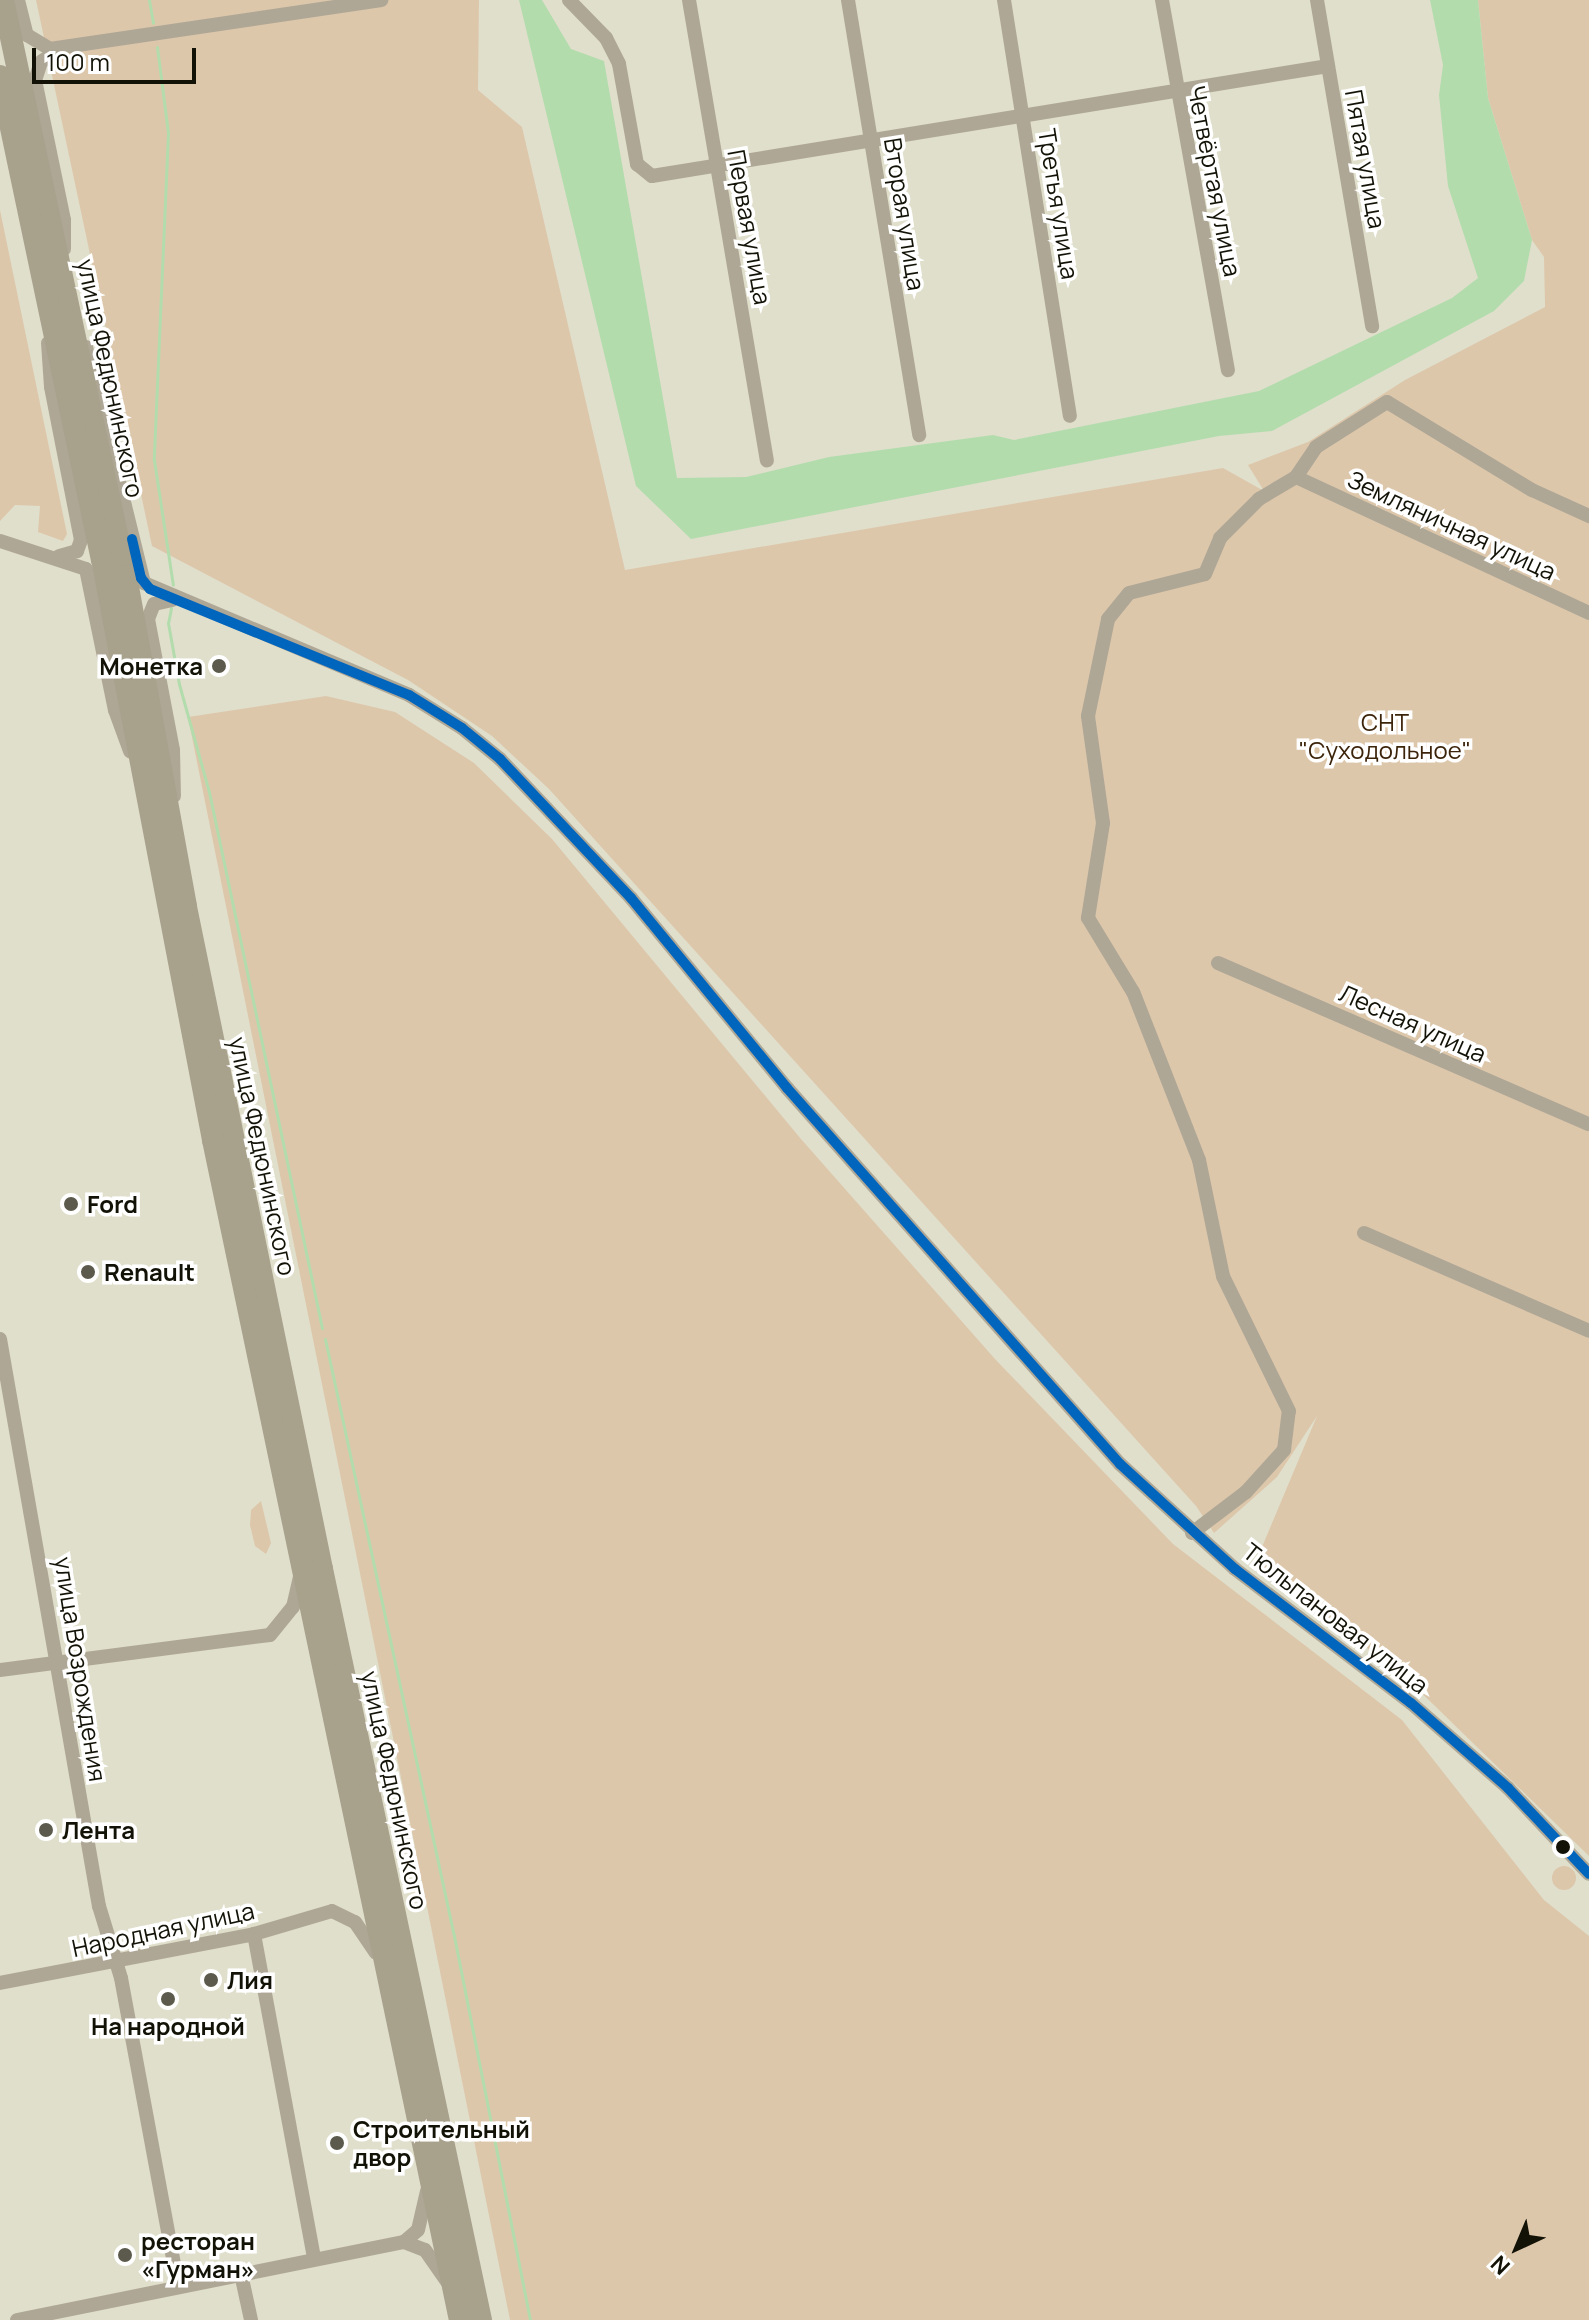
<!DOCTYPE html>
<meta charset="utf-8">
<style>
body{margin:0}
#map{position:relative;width:1589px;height:2320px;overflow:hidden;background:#e0dfcc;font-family:Manrope,sans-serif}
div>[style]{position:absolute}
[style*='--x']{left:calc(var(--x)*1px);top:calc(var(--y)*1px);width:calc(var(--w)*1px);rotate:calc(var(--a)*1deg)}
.green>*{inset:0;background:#ddc7ab}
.round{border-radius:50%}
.water>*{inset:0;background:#b3dcad}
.stream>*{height:3px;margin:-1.5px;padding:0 1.5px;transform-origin:1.5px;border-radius:1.5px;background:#b3dcad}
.minor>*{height:14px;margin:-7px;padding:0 7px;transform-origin:7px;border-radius:7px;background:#afa796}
.trunk>*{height:22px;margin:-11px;padding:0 11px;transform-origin:11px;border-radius:11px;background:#a8a18c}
.bus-1>*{height:10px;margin:-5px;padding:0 5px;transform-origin:5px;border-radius:5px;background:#0065bd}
.dots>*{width:22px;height:22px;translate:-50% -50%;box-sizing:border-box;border:4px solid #fff;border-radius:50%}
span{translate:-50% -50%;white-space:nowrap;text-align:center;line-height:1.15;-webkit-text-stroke:7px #fff;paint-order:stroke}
.street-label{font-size:24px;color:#131207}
.poi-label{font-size:24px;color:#131207;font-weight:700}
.right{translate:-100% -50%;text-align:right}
.left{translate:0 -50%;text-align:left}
.park-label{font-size:24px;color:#3c240b}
.north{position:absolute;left:1477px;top:2208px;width:80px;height:80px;-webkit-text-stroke:6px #fff;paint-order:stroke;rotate:224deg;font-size:22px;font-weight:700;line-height:32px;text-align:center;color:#131207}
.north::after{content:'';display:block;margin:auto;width:28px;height:36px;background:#131207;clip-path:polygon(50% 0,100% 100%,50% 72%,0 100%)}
.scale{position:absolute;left:32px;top:48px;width:164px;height:36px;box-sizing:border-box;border:4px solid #131207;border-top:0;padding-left:10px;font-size:24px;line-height:28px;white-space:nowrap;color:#131207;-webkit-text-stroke:6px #fff;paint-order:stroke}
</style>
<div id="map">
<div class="green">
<div style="clip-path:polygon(36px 0,479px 0,478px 90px,522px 127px,625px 570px,1223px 468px,1264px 491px,1248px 465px,1308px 442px,1405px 380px,1545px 307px,1544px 257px,1532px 240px,1488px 98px,1478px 0,1589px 0,1589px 1856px,1400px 1672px,1254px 1566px,1317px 1416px,1277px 1477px,1214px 1533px,1196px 1506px,549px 789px,492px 736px,408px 680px,152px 546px)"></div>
<div style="clip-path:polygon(0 210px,67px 534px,63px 541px,38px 532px,40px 506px,15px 505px,0 521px)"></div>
<div style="clip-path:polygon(326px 696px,395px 712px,474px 763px,552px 839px,801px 1139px,995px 1359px,1173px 1544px,1402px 1720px,1544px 1900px,1589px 1936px,1589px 2320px,510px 2320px,188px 717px)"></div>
<div style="clip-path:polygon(261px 1501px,271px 1543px,266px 1554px,255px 1546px,250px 1525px,251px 1510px)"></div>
<div class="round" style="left:1552px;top:1866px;width:24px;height:24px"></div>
</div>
<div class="water">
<div style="clip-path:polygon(519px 0,542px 0,571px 49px,604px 61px,677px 478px,746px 477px,829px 457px,993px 435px,1014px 440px,1259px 391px,1452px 298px,1478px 278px,1448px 186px,1439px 95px,1443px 65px,1430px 0,1478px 0,1488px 98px,1532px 240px,1524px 281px,1494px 311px,1272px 431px,1219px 436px,691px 539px,636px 486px)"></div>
</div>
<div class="stream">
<div style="--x:149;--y:0;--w:23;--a:80"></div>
<div style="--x:157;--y:47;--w:87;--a:82.7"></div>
<div style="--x:168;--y:133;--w:327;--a:92.5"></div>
<div style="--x:154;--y:460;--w:126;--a:81.4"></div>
<div style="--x:171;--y:608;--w:15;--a:101"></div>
<div style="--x:168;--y:623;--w:62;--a:79.8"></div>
<div style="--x:179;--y:684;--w:112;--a:74.5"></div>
<div style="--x:209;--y:792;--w:548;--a:78.1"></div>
<div style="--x:325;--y:1339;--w:611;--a:77.81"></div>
<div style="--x:454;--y:1936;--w:391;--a:78.8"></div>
</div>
<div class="minor">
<div style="--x:18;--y:0;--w:36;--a:76"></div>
<div style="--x:27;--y:35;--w:27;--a:31"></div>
<div style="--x:50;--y:49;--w:335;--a:-8.4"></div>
<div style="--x:569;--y:0;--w:53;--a:45.8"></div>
<div style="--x:606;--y:38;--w:29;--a:63"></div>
<div style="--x:619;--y:64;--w:102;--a:79.8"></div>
<div style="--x:637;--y:164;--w:19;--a:39"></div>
<div style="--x:652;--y:176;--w:685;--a:-9.24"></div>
<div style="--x:689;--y:0;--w:467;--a:80.4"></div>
<div style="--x:848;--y:0;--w:441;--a:80.7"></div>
<div style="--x:1004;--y:0;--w:421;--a:81"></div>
<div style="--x:1162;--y:0;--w:376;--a:79.9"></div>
<div style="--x:1317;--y:0;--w:331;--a:80.4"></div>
<div style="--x:60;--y:49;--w:23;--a:146"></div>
<div style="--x:41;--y:62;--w:19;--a:108"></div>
<div style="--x:35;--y:80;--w:143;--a:78.3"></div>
<div style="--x:64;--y:220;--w:29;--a:90"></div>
<div style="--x:48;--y:343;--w:44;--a:86.1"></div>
<div style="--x:51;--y:387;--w:156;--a:78.9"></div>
<div style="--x:81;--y:540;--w:12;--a:110"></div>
<div style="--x:77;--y:551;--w:19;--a:164"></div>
<div style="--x:86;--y:347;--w:243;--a:76.2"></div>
<div style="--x:144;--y:583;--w:288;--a:22.9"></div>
<div style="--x:409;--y:695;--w:62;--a:31.9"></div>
<div style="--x:462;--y:728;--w:49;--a:39.2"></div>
<div style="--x:500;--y:759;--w:191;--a:46.7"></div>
<div style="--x:631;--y:898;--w:246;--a:50.6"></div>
<div style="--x:787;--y:1088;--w:502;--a:48.47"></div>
<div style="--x:1120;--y:1464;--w:156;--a:42.4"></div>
<div style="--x:1235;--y:1569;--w:221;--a:37.3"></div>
<div style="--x:1411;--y:1703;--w:129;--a:41.2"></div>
<div style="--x:1508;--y:1788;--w:118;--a:46.7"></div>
<div style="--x:1296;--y:477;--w:323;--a:24.9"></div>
<div style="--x:0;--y:541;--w:90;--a:18"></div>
<div style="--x:86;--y:569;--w:144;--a:78.4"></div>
<div style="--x:115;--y:710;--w:44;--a:69.9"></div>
<div style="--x:172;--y:600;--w:18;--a:167"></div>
<div style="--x:154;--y:604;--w:16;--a:112"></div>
<div style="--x:148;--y:619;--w:133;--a:79.2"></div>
<div style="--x:173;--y:750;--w:46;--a:88.8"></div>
<div style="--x:1218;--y:963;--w:404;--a:23.5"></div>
<div style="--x:1364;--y:1233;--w:245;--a:23.5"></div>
<div style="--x:0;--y:1339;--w:576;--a:80.1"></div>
<div style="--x:99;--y:1906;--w:75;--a:73"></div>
<div style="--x:121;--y:1978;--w:313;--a:79.5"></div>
<div style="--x:1192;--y:1533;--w:68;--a:-37.2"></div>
<div style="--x:1246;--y:1492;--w:57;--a:-47.9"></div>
<div style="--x:1284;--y:1450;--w:39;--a:-83"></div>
<div style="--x:1289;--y:1411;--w:150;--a:-116.1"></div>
<div style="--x:1223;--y:1276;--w:118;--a:-101.7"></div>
<div style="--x:1199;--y:1160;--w:180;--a:-111.4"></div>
<div style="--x:1133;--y:992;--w:87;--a:-121.3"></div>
<div style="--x:1088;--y:918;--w:96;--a:-81"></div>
<div style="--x:1103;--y:823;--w:108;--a:-98"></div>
<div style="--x:1088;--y:716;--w:99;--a:-78.3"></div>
<div style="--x:1108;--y:619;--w:33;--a:-51"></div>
<div style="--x:1129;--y:593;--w:78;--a:-14"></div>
<div style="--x:1205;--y:574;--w:39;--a:-67"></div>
<div style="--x:1220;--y:538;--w:55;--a:-45"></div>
<div style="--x:1259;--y:499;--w:43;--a:-30.7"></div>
<div style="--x:1296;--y:477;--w:36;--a:-56"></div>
<div style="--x:1316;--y:447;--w:84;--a:-32.4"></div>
<div style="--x:1387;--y:402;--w:170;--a:31.3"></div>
<div style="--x:1532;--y:490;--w:63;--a:24.5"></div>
<div style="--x:0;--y:1670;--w:272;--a:-7.4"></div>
<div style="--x:270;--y:1635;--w:36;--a:-51"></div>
<div style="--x:293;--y:1607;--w:31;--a:-77"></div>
<div style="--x:254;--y:1934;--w:330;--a:79.5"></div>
<div style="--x:0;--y:1983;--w:259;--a:-10.9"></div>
<div style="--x:254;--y:1934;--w:81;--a:-16.4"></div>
<div style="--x:332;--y:1911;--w:25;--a:26"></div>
<div style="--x:355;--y:1922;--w:37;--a:56"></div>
<div style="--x:404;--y:2242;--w:18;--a:-41"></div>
<div style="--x:418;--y:2230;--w:40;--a:-77"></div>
<div style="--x:241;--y:2274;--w:47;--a:77.7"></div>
<div style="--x:17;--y:2320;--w:395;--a:-11.4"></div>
<div style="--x:404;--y:2242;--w:22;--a:21"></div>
<div style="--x:425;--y:2250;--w:38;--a:55"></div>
</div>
<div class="trunk">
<div style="--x:3;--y:0;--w:589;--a:77.95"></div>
<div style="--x:126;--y:576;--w:336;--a:79.7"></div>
<div style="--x:186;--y:907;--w:676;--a:78.39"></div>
<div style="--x:322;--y:1569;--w:768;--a:78.05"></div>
<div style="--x:0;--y:76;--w:494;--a:78.1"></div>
<div style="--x:102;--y:559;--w:592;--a:79.18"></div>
<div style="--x:213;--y:1140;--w:1206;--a:78.18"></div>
</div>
<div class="bus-1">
<div style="--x:132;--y:539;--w:40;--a:77"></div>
<div style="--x:141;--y:578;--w:14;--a:51"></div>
<div style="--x:150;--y:589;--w:280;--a:22.3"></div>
<div style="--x:409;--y:695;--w:62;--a:31.9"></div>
<div style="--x:462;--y:728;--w:49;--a:39.2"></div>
<div style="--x:500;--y:759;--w:191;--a:46.7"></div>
<div style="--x:631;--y:898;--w:246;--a:50.6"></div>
<div style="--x:787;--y:1088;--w:502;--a:48.47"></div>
<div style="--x:1120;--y:1464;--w:156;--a:42.4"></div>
<div style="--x:1235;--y:1569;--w:221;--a:37.3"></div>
<div style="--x:1411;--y:1703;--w:129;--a:41.2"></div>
<div style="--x:1508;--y:1788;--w:118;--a:46.7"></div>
</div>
<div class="dots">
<div style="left:219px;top:666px;background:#5b5a4c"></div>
<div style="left:71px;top:1204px;background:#5b5a4c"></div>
<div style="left:88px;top:1272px;background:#5b5a4c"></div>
<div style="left:46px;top:1830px;background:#5b5a4c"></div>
<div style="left:1563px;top:1847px;background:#131207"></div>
<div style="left:211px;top:1980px;background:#5b5a4c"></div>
<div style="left:168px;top:1999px;background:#5b5a4c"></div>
<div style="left:337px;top:2143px;background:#5b5a4c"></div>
<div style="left:125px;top:2255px;background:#5b5a4c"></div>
</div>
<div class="street-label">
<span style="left:1366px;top:159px;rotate:80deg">Пятая улица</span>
<span style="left:1215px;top:181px;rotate:79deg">Четвёртая улица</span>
<span style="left:1059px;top:204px;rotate:81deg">Третья улица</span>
<span style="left:905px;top:214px;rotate:81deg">Вторая улица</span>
<span style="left:750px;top:227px;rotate:80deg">Первая улица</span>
<span style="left:111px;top:378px;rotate:78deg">улица Федюнинского</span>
<span style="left:1452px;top:525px;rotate:25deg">Земляничная улица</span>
<span style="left:1413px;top:1023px;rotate:24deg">Лесная улица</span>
<span style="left:263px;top:1156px;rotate:78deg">улица Федюнинского</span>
<span style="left:1336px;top:1618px;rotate:38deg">Тюльпановая улица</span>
<span style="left:81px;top:1669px;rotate:81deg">улица Возрождения</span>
<span style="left:395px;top:1790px;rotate:78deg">улица Федюнинского</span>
<span style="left:163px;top:1929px;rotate:-12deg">Народная улица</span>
</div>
<div class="poi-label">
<span class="right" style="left:203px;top:666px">Монетка</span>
<span class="left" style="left:87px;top:1204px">Ford</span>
<span class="left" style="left:104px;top:1272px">Renault</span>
<span class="left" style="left:62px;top:1830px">Лента</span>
<span class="left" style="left:227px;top:1980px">Лия</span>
<span style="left:168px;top:2026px">На народной</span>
<span class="left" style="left:353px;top:2143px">Строительный<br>двор</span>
<span class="left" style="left:141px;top:2255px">ресторан<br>«Гурман»</span>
</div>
<div class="park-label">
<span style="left:1385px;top:736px">СНТ<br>"Суходольное"</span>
</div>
<div class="north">N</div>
<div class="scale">100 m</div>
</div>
